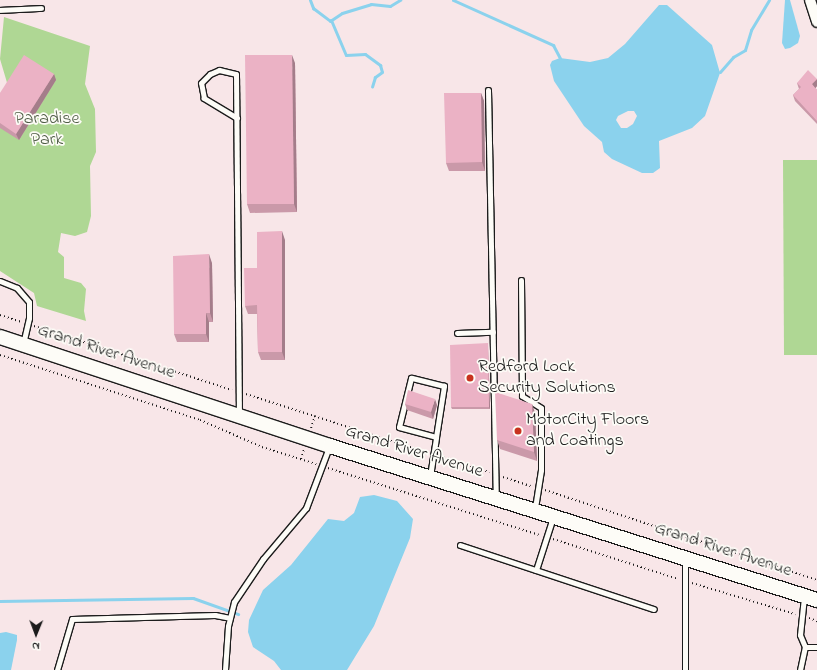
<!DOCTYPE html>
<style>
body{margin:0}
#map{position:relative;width:817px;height:670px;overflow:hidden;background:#f8e6e8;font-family:"Indie Flower",sans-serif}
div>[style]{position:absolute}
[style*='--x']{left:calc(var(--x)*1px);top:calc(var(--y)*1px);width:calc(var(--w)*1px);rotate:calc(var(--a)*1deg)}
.green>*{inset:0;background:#afd794}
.water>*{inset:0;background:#8bd2ed}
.stream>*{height:3px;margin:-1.5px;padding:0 1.5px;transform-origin:1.5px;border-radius:1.5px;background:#8bd2ed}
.path>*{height:2px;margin-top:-1px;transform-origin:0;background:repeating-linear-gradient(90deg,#1c1c1c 0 1px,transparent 0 4px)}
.roads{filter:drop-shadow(1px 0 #1c1c1c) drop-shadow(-1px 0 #1c1c1c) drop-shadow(0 1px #1c1c1c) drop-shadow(0 -1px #1c1c1c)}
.service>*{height:5px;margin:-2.5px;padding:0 2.5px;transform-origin:2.5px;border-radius:2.5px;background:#fdfcf7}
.minor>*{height:10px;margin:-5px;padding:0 5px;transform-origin:5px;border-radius:5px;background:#fdfcf7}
.secondary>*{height:14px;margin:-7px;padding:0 7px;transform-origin:7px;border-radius:7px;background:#fdfcf7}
.wall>*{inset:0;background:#ca99a9}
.shaded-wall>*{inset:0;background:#a47d8a}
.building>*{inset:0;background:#ebb2c5}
.dots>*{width:11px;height:11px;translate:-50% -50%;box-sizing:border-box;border:2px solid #fdfcf7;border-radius:50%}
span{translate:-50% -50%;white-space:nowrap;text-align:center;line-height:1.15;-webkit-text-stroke:3.5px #fdfcf7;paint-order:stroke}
.park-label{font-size:18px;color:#4f5d46}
.street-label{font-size:18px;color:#1c1c1c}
.poi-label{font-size:18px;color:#1c1c1c}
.left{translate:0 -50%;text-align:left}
.north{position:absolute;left:16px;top:614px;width:40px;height:40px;-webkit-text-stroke:3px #fdfcf7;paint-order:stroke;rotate:181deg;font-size:11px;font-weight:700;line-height:16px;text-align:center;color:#1c1c1c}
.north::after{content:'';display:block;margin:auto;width:14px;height:18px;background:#1c1c1c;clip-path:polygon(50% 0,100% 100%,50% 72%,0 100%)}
</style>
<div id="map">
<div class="green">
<div style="clip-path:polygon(4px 17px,90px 46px,85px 84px,95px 109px,96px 152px,90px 166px,91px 216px,87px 232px,75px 236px,61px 233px,58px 252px,64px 257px,64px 278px,81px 283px,86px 289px,84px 311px,86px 321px,37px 306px,34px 293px,0 271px,0 100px,8px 86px,0 59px)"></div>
<div style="clip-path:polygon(783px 160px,817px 160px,817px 355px,784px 355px)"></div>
</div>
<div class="water">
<div style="clip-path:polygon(785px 0,790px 0,800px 36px,798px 43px,790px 48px,785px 49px,782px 43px)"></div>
<div style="clip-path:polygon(evenodd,659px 5px,667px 5px,712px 45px,720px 73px,705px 116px,692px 128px,659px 141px,660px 168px,653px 173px,642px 173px,612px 159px,604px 152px,602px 142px,584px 126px,554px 81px,550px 65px,552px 61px,560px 58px,590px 62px,608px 58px,625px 44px,659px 5px,628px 111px,634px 111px,637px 116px,633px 124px,627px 128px,621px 128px,616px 120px,618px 116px,628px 111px)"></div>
<div style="clip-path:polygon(374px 495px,397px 501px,413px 519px,410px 538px,374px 626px,347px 670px,281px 670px,274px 661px,253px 647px,248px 632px,249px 620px,263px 590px,291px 565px,328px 519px,344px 521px,354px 513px,360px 497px)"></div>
<div style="clip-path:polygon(6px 632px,17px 635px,17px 640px,11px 670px,0 670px,0 633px)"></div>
</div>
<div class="stream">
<div style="--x:310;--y:0;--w:9;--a:69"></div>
<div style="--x:313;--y:8;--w:21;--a:37"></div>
<div style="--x:330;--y:21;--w:14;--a:-34"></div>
<div style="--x:342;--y:13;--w:30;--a:-17"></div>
<div style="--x:371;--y:4;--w:19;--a:6"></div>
<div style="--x:390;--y:6;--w:12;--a:-31"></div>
<div style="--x:453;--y:0;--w:110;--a:24.2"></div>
<div style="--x:553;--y:45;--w:15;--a:62"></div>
<div style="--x:331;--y:20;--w:38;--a:67"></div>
<div style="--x:346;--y:55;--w:19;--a:-3"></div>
<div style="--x:365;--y:54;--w:19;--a:36"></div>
<div style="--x:380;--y:65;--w:7;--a:74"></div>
<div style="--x:382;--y:72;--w:9;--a:144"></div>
<div style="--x:375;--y:77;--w:10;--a:107"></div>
<div style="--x:720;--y:72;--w:20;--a:-49"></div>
<div style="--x:733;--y:57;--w:14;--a:-30"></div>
<div style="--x:745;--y:50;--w:21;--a:-73"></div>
<div style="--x:751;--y:30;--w:35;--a:-59"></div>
<div style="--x:0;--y:601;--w:193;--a:-0.9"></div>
<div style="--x:193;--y:598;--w:48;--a:19.6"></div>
</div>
<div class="path">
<div style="--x:0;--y:315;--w:22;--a:18"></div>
<div style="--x:34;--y:326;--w:208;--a:17.9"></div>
<div style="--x:0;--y:355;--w:210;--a:18"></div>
<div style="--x:200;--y:420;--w:68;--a:23.5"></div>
<div style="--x:262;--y:447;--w:57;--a:17.5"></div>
<div style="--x:246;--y:394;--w:189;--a:17.9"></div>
<div style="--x:311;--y:428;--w:13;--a:-72"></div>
<div style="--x:440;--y:456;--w:52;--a:18.1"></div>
<div style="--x:301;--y:459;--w:10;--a:-73"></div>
<div style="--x:328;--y:468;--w:221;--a:17.6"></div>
<div style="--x:503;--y:477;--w:29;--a:18"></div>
<div style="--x:545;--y:490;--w:287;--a:18.3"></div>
<div style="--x:553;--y:539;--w:131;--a:17.7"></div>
<div style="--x:692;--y:583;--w:108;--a:16.8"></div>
<div style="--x:809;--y:618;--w:9;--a:21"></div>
</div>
<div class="roads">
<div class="service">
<div style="--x:0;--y:10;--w:41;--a:-2.8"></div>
<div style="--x:488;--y:90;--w:407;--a:88.9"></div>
<div style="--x:237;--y:118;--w:39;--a:-149"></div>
<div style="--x:204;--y:98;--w:15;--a:-101"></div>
<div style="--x:201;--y:83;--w:13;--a:-45"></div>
<div style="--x:210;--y:74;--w:10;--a:-24"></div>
<div style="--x:219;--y:70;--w:17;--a:13"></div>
<div style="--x:236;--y:74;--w:341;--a:89.5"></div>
<div style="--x:521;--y:280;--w:116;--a:89.5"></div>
<div style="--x:522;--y:396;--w:22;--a:32"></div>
<div style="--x:541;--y:408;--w:62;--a:90"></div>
<div style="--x:541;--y:470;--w:39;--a:99"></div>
<div style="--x:0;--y:281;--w:18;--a:22"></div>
<div style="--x:17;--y:288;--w:18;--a:49"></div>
<div style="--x:29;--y:302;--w:16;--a:90"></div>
<div style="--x:29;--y:318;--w:26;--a:103"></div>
<div style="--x:457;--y:333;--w:36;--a:-2"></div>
<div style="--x:430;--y:476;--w:39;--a:-81"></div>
<div style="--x:436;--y:437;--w:52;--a:-81.1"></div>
<div style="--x:444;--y:386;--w:34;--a:-166"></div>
<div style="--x:411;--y:378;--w:50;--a:103.8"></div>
<div style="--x:399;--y:427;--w:38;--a:15"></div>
<div style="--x:460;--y:545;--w:204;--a:18.3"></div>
<div style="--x:685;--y:559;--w:111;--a:90"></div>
<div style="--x:536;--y:570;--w:56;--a:-72.2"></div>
<div style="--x:804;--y:597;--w:38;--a:96"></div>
<div style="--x:800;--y:635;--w:13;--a:67"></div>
<div style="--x:805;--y:647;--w:12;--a:0"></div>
<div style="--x:57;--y:670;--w:53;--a:-73.6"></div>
<div style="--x:72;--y:619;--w:143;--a:-1.6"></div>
<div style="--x:215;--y:615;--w:15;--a:11"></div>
<div style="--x:225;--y:670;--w:44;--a:-86.1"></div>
<div style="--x:228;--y:626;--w:25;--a:-76"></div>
<div style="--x:234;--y:602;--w:52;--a:-56"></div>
<div style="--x:263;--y:559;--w:67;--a:-49.9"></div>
<div style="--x:306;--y:508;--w:65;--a:-69.3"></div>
<div style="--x:800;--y:670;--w:24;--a:-78"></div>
</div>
<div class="minor">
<div style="--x:810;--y:0;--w:23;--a:72"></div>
</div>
<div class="secondary">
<div style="--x:0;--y:337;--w:348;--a:18.3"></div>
<div style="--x:330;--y:446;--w:511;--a:17.55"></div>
</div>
</div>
<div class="wall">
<div style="clip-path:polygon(295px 63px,297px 212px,250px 213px,247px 204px)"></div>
<div style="clip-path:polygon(54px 74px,56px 80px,19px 140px,0 128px,0 93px)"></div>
<div style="clip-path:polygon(817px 79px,817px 86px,815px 88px,817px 90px,817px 124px,795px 101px,793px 95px,799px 89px,797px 83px)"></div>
<div style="clip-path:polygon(481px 93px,484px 101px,485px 171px,449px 171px,446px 163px)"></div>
<div style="clip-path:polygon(285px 240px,285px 360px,261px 360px,258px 352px,257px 314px,248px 314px,245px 306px,257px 268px)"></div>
<div style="clip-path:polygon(212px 263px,213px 322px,209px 322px,209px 342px,177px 342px,174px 334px)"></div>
<div style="clip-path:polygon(488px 343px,488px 345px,490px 409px,452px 409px,451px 407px)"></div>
<div style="clip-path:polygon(405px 404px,437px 405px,433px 419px,407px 410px)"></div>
<div style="clip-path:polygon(532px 404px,535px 413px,537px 461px,500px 449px,497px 440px)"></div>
</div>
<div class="shaded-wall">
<div style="clip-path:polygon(292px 55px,295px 63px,297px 212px,294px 204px)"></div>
<div style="clip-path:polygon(54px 74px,56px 80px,19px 140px,16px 134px)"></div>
<div style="clip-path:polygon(817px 79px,817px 86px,814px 90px,812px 84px)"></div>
<div style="clip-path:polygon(481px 93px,484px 101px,485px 171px,482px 162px)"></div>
<div style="clip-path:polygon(282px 231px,285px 240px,285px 360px,282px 352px)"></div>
<div style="clip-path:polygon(209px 254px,212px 263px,213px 322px,210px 313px)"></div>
<div style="clip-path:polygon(206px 313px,209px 322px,209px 342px,206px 334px)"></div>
<div style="clip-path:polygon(488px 343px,488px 345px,490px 409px,489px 407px)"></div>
<div style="clip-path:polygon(435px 399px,437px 405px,433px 419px,431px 412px)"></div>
<div style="clip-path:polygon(532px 404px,535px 413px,537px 461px,534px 452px)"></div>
</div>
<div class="building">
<div style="clip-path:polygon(24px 55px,54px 74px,16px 134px,0 123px,0 93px)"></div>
<div style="clip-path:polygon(245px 55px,292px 55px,294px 204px,247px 204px)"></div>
<div style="clip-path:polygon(808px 70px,817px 79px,812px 84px,817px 90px,817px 121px,793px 95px,801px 87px,797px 83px)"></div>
<div style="clip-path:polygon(444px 93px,481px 93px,482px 162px,446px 163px)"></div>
<div style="clip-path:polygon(282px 231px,282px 352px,258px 352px,257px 305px,245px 306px,244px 268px,257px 268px,257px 232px)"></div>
<div style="clip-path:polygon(209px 254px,210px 313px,206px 313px,206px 334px,174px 334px,173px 256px)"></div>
<div style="clip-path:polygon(488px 343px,489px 407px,451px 407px,450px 345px)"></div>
<div style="clip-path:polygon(408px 390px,435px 399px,431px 412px,405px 404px)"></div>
<div style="clip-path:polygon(495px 392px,532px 404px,534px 452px,497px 440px)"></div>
</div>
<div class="dots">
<div style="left:470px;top:378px;background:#c8321e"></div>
<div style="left:518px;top:431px;background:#c8321e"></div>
</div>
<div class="park-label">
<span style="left:47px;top:130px">Paradise<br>Park</span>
</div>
<div class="street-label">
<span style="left:106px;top:352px;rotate:18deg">Grand River Avenue</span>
<span style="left:414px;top:452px;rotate:17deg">Grand River Avenue</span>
<span style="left:723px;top:550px;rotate:18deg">Grand River Avenue</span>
</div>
<div class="poi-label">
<span class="left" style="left:478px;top:378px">Redford Lock<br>Security Solutions</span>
<span class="left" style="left:526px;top:431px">MotorCity Floors<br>and Coatings</span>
</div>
<div class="north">N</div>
</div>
